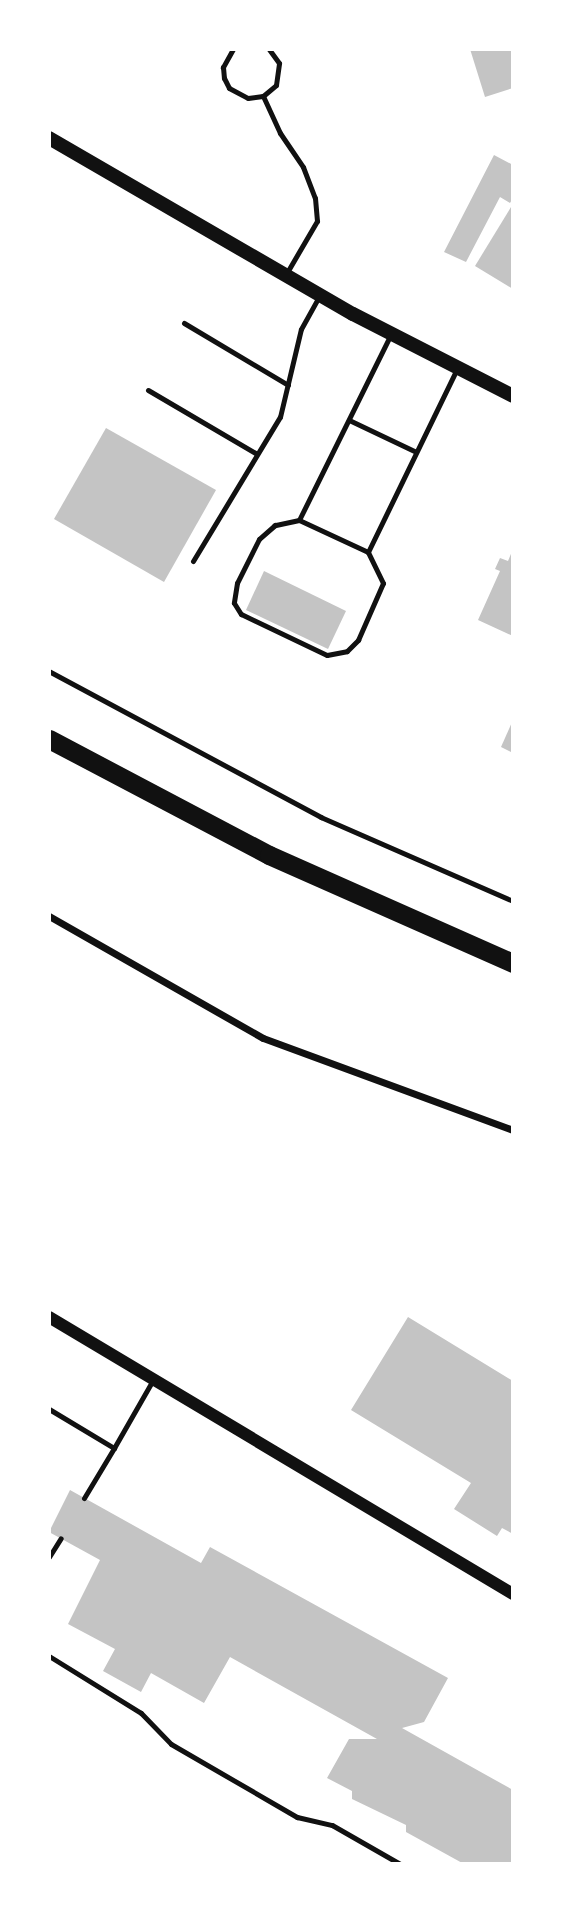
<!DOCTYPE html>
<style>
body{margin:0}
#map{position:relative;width:562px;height:1913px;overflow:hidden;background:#fff;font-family:Commissioner,sans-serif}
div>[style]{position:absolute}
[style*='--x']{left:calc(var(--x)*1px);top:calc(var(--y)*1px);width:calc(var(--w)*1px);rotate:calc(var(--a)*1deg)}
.building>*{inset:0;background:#c4c4c4}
.path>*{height:4.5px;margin:-2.25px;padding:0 2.25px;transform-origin:2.25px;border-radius:2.25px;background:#111}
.service>*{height:5px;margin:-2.5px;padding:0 2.5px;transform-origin:2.5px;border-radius:2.5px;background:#111}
.minor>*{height:7px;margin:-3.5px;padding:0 3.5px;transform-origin:3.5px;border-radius:3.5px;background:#111}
.tertiary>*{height:12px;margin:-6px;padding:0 6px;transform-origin:6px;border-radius:6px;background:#111}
.secondary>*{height:14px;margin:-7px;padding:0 7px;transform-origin:7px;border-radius:7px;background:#111}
.trunk>*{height:19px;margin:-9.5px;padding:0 9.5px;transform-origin:9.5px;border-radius:9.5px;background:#111}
span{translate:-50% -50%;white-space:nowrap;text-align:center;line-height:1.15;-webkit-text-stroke:5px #fff;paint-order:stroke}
.frame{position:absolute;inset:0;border:51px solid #fff;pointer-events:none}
</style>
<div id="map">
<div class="building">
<div style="clip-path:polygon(470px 49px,513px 49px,513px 88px,485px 97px)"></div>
<div style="clip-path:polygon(494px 155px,513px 165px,513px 198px,510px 203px,500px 197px,466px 262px,444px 252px)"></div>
<div style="clip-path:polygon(511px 207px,513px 208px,513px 289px,475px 266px)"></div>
<div style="clip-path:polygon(106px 428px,216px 490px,164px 582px,54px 519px)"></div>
<div style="clip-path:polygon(513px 549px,513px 636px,478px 620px,500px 571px,495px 569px,500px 558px,508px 561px)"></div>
<div style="clip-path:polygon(264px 571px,346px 611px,328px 649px,246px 610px)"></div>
<div style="clip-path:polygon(513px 720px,513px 753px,501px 747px)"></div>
<div style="clip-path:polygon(408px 1317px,513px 1381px,513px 1534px,502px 1528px,497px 1536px,454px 1509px,471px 1483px,351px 1410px)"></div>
<div style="clip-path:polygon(70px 1490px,201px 1563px,210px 1547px,448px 1678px,424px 1722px,402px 1728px,513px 1790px,513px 1864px,464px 1864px,406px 1832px,406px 1825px,352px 1799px,352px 1791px,327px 1778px,349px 1739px,377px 1739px,230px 1657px,204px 1703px,151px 1673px,141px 1692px,103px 1671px,115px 1649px,68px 1624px,100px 1560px,49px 1532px)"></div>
</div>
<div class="path">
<div style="--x:49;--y:671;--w:309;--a:28.2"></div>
<div style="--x:321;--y:817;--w:210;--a:23.6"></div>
</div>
<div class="service">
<div style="--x:233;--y:49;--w:21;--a:119"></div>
<div style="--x:223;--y:67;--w:11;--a:85"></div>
<div style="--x:224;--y:78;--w:11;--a:63"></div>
<div style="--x:229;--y:88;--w:21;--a:28"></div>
<div style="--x:248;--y:98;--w:15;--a:-8"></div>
<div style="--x:263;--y:96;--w:17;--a:-40"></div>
<div style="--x:276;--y:85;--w:22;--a:-82"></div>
<div style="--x:279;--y:63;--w:17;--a:-126"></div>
<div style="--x:263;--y:96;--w:41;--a:65.3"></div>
<div style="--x:280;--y:133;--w:41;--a:55.9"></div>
<div style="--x:303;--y:167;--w:33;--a:69"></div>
<div style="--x:315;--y:198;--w:23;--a:85"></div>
<div style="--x:317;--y:221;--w:61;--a:120.3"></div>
<div style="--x:184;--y:323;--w:121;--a:30.8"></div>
<div style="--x:148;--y:390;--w:126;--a:30.4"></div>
<div style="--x:349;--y:420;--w:74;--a:25.5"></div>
<div style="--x:299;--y:520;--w:25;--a:168"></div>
<div style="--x:275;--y:525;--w:21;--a:139"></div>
<div style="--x:259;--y:539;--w:49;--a:116.6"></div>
<div style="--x:237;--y:583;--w:20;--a:99"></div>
<div style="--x:234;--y:603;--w:13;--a:58"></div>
<div style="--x:241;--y:614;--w:95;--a:25.5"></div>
<div style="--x:327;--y:655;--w:20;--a:-11"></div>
<div style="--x:347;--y:651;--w:16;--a:-45"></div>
<div style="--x:358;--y:640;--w:62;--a:-66.3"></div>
<div style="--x:383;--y:583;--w:34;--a:-116"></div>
<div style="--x:368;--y:552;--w:76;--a:-155.1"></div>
<div style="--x:299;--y:520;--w:208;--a:-63.7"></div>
<div style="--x:368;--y:552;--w:203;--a:-64.1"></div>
<div style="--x:193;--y:561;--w:168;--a:-58.9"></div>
<div style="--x:280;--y:417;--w:90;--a:-76.6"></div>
<div style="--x:301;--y:329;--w:39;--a:-61"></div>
<div style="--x:49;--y:1409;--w:76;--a:31"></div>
<div style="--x:114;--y:1448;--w:78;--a:-60.2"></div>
<div style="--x:84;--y:1498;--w:58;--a:-59"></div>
<div style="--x:49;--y:1557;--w:22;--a:-58"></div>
<div style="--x:49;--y:1656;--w:108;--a:31.8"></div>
<div style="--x:141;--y:1713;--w:43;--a:45.9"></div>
<div style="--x:171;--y:1744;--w:146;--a:30.1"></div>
<div style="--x:297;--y:1817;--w:36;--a:13"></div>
<div style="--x:332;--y:1825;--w:78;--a:29.8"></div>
</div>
<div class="minor">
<div style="--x:49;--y:916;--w:246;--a:29.7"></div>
<div style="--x:263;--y:1038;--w:266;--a:20.2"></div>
</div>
<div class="tertiary">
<div style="--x:49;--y:1317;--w:540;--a:30.84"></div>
</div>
<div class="secondary">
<div style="--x:49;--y:138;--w:351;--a:30.1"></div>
<div style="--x:353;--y:314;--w:180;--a:27.1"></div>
</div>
<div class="trunk">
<div style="--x:49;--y:739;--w:249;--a:27.8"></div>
<div style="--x:269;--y:855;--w:267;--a:23.9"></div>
</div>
<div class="frame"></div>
</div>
